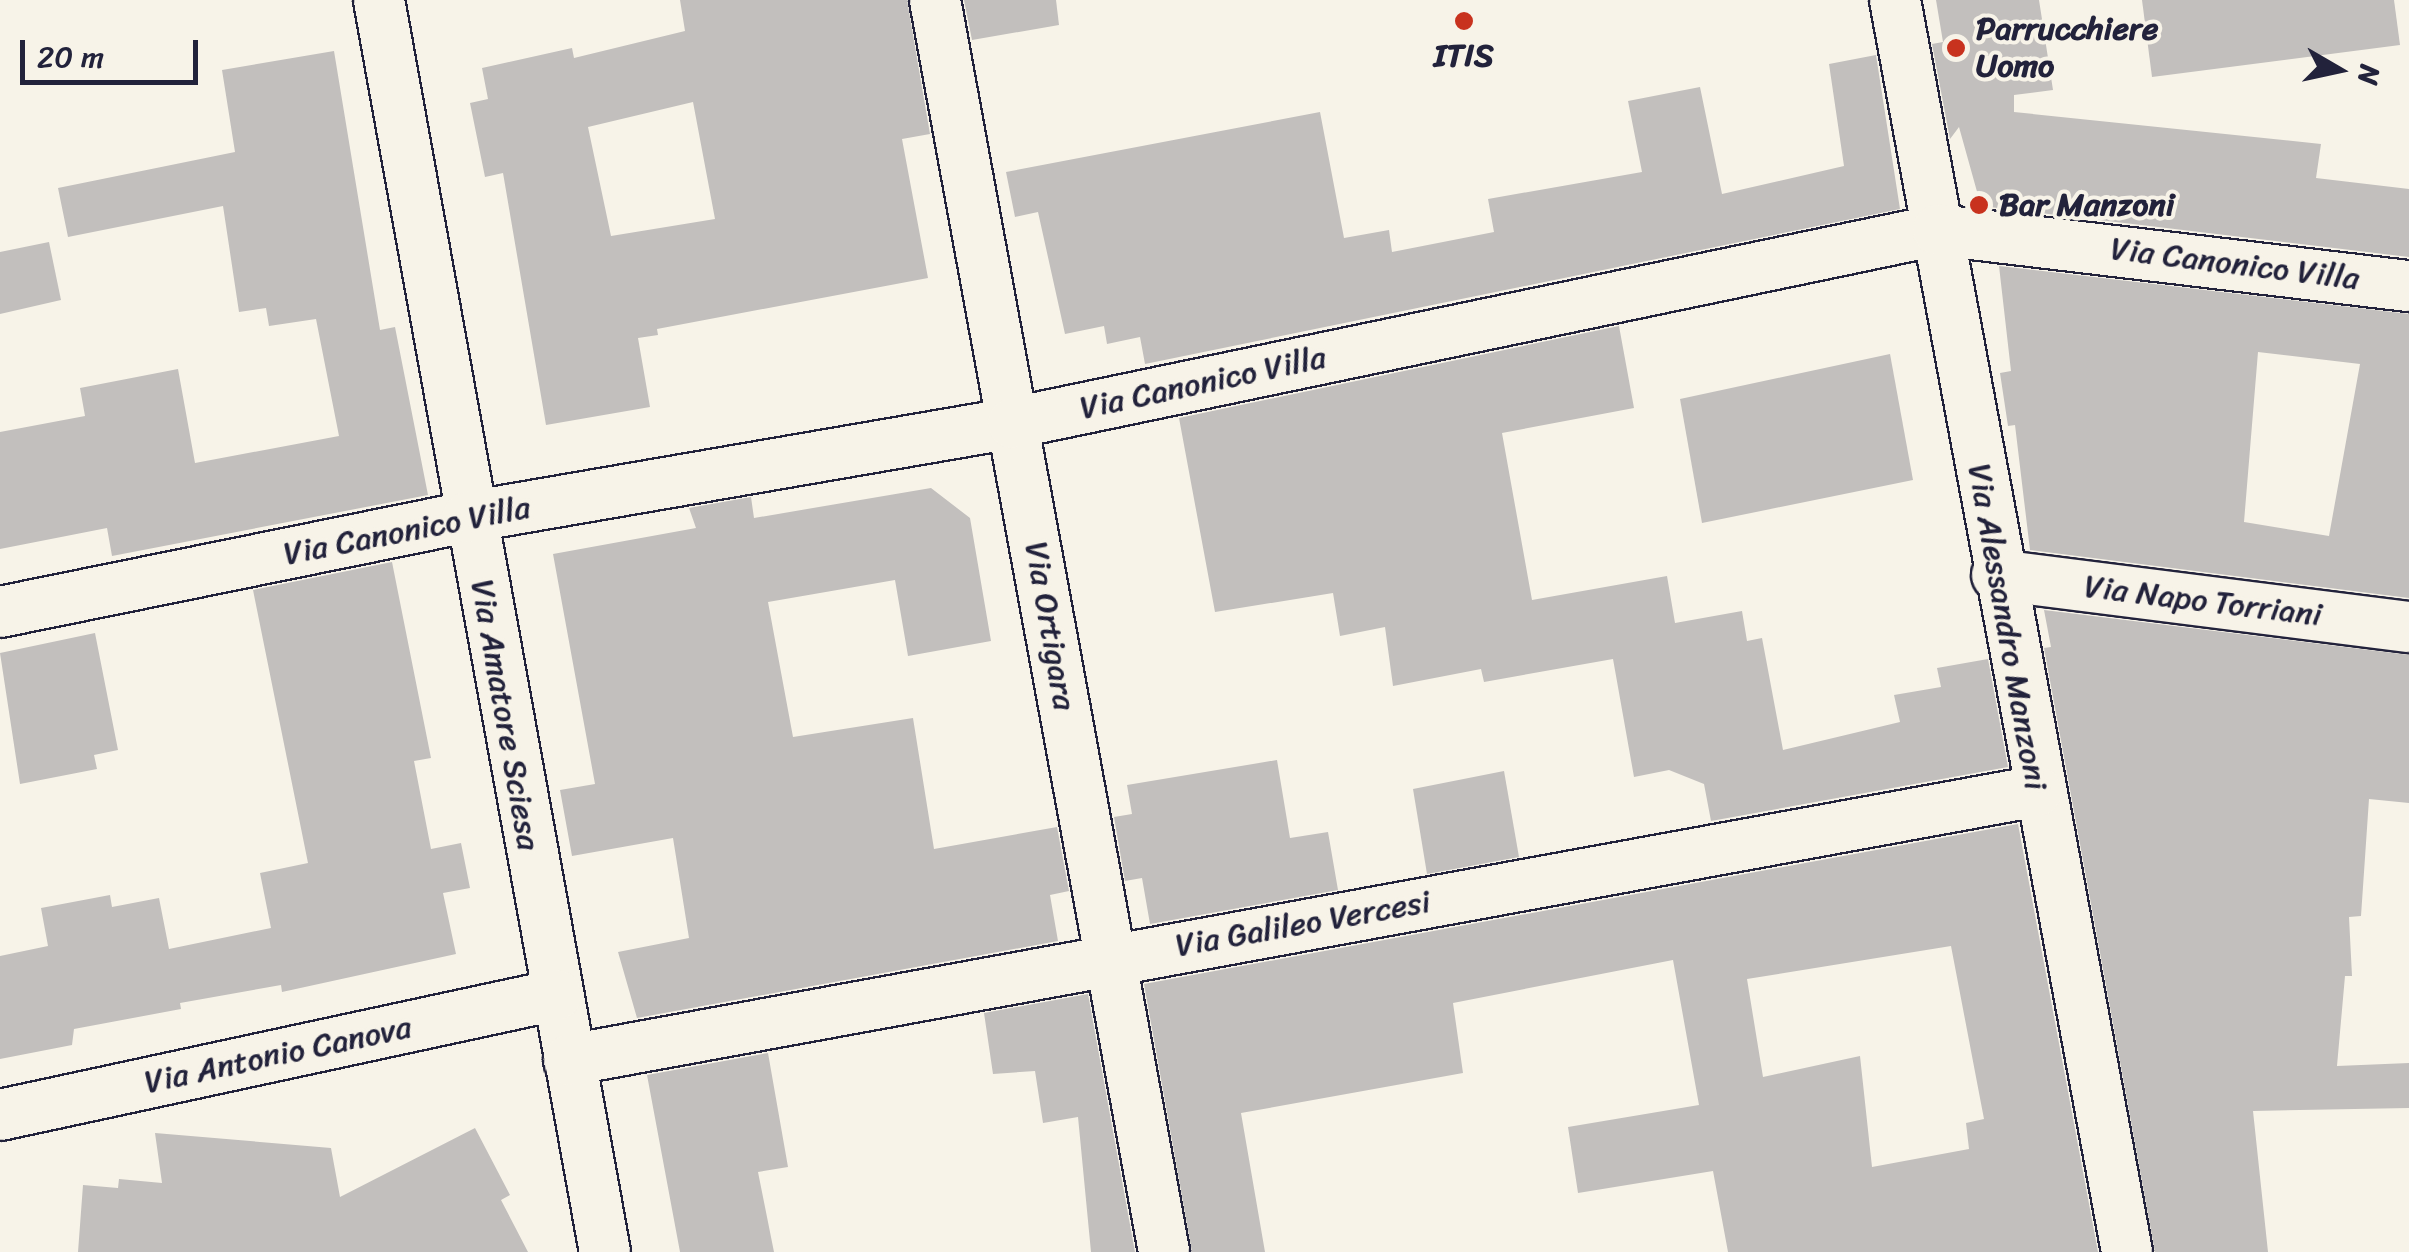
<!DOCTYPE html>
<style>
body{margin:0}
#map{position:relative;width:2409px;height:1252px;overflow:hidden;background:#f7f3e8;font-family:Sriracha,sans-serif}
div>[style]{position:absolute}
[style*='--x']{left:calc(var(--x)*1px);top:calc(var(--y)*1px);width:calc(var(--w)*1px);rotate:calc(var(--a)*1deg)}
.building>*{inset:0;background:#c2bfbd}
.roads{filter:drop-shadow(2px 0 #22223b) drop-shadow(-2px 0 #22223b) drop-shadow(0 2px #22223b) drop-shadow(0 -2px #22223b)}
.street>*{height:50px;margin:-25px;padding:0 25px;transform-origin:25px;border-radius:25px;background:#f7f3e8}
.dots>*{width:28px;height:28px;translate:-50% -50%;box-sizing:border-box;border:5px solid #f7f3e8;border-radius:50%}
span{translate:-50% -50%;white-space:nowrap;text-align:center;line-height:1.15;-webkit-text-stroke:8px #f7f3e8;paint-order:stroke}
.poi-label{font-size:32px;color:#22223b;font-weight:700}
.left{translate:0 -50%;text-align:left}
.street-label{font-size:32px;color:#22223b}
.north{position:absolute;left:2289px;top:20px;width:100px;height:100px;-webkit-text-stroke:8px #f7f3e8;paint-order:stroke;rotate:99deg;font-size:28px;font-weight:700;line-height:40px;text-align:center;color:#22223b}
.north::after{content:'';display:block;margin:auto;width:35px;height:45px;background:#22223b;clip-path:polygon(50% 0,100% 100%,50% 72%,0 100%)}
.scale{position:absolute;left:20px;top:40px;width:178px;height:45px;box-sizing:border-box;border:5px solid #22223b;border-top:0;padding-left:12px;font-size:30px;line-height:35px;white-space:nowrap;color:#22223b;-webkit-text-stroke:8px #f7f3e8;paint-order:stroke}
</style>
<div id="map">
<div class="building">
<div style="clip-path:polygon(evenodd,680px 0,907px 0,930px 134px,902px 139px,928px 278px,657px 329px,658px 335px,638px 338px,650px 407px,546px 425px,503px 173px,485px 177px,470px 103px,488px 99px,482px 68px,572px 48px,574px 58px,685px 31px,680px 0,693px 102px,715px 219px,611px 236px,588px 127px,693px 102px)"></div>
<div style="clip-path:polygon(964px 0,1056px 0,1059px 25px,972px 40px)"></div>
<div style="clip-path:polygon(1936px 0,2039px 0,2053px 90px,2014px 95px,2014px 112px,2321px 144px,2316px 178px,2409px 189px,2409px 257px,1981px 206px,1959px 127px,1950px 139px,1932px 44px,1943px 42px)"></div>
<div style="clip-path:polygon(2142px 0,2394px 0,2400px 45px,2152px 77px)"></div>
<div style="clip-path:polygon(334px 51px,380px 330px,395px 327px,428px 495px,112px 556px,107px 528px,0 549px,0 432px,85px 416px,80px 388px,178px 369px,195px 463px,339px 436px,316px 319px,269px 326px,266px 308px,239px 312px,223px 206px,68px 237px,58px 188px,235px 152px,222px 70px)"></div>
<div style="clip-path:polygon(1876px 55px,1900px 209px,1145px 364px,1140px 337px,1107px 344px,1104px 326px,1065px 334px,1038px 212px,1015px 217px,1006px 172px,1320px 112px,1344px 238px,1389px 230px,1392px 252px,1494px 232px,1488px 199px,1642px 172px,1628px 101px,1700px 87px,1722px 194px,1844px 166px,1829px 64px)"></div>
<div style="clip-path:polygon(49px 242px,61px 300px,0 314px,0 252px)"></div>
<div style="clip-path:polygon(evenodd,1999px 266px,2409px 314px,2409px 598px,2030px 550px,2015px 425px,2008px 426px,2000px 373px,2011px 371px,1999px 266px,2258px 352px,2360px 364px,2329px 536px,2244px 522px,2258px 352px)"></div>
<div style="clip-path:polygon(1619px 326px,1634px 408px,1502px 433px,1532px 600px,1667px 576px,1675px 623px,1742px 611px,1747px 641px,1762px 638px,1783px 750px,1900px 722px,1894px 695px,1941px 687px,1937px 668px,1988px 659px,2008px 767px,1711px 821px,1704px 784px,1669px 770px,1634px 777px,1613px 659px,1484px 682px,1481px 669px,1393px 686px,1385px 627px,1340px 636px,1333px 593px,1215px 612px,1179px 418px)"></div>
<div style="clip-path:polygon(1890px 354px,1913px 480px,1702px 523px,1680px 399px)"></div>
<div style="clip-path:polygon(931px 488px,970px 518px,991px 641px,908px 656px,895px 580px,768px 602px,793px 737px,913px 718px,934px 849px,1057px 827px,1069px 891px,1050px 895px,1058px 941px,637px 1018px,618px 952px,689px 938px,673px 838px,572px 856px,560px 790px,595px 784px,553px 554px,696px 528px,689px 508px,751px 497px,754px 518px)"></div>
<div style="clip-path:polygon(392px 562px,431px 758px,414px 761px,431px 849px,461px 843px,470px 888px,443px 893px,456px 954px,282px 992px,281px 985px,180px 1003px,181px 1009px,74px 1029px,72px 1045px,0 1059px,0 956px,48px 946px,41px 908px,110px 895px,112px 907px,159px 898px,169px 949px,271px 928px,260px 873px,308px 863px,253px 590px)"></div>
<div style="clip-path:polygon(2044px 610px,2409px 655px,2409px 803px,2369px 799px,2361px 916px,2349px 917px,2352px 976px,2345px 976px,2337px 1066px,2409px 1063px,2409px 1108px,2253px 1111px,2268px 1252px,2155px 1252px,2044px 648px,2051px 647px)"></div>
<div style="clip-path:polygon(95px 633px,118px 750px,94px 755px,97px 769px,20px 784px,0 653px)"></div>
<div style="clip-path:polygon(1277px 760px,1290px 838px,1328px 832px,1338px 890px,1150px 924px,1142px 878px,1125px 881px,1114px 817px,1132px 814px,1127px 785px)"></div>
<div style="clip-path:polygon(1504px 771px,1519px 857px,1427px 874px,1413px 789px)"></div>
<div style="clip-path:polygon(evenodd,2018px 824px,2098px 1252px,1728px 1252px,1713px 1171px,1578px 1193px,1568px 1127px,1699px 1105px,1673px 960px,1453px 1003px,1463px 1073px,1241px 1113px,1265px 1252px,1192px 1252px,1144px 984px,2018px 824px,1951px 946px,1984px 1119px,1966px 1123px,1969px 1149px,1872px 1167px,1860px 1056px,1763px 1077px,1747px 979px,1951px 946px)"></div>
<div style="clip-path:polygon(1088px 994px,1135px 1252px,1091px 1252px,1078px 1117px,1043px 1123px,1035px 1071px,993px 1074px,984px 1013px)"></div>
<div style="clip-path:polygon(768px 1053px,788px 1167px,758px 1172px,774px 1252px,680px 1252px,647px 1075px)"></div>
<div style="clip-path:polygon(475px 1128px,510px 1195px,501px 1200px,528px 1252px,78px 1252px,83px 1185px,118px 1188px,119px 1179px,162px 1183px,155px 1133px,331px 1148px,340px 1197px)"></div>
</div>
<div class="roads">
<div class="street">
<div style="--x:379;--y:0;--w:1272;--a:79.77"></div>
<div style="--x:935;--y:0;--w:1273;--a:79.63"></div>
<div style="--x:1895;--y:0;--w:1273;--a:79.5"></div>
<div style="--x:1997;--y:575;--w:415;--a:7.2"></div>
<div style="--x:0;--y:612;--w:478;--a:-11.5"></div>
<div style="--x:468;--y:517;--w:553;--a:-9.79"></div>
<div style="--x:1013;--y:423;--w:945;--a:-11.79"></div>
<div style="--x:1938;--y:230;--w:474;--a:6.8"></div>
<div style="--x:569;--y:1060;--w:1492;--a:-10.38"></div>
<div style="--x:0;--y:1115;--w:569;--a:-12.18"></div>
</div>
</div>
<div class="dots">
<div style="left:1464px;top:21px;background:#c8321e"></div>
<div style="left:1956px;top:48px;background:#c8321e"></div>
<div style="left:1979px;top:205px;background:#c8321e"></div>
</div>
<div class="poi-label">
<span class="left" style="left:1976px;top:48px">Parrucchiere<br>Uomo</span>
<span style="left:1464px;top:56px">ITIS</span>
<span class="left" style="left:1999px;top:205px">Bar Manzoni</span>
</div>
<div class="street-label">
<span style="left:2235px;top:264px;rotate:7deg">Via Canonico Villa</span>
<span style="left:1203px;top:383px;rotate:-12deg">Via Canonico Villa</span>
<span style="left:407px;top:531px;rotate:-11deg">Via Canonico Villa</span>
<span style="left:2203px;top:601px;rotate:7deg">Via Napo Torriani</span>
<span style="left:1050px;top:626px;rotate:80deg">Via Ortigara</span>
<span style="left:2007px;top:627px;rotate:80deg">Via Alessandro Manzoni</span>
<span style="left:505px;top:715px;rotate:80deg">Via Amatore Sciesa</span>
<span style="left:1303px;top:924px;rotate:-10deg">Via Galileo Vercesi</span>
<span style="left:278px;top:1055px;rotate:-12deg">Via Antonio Canova</span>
</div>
<div class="north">N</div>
<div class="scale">20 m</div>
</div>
